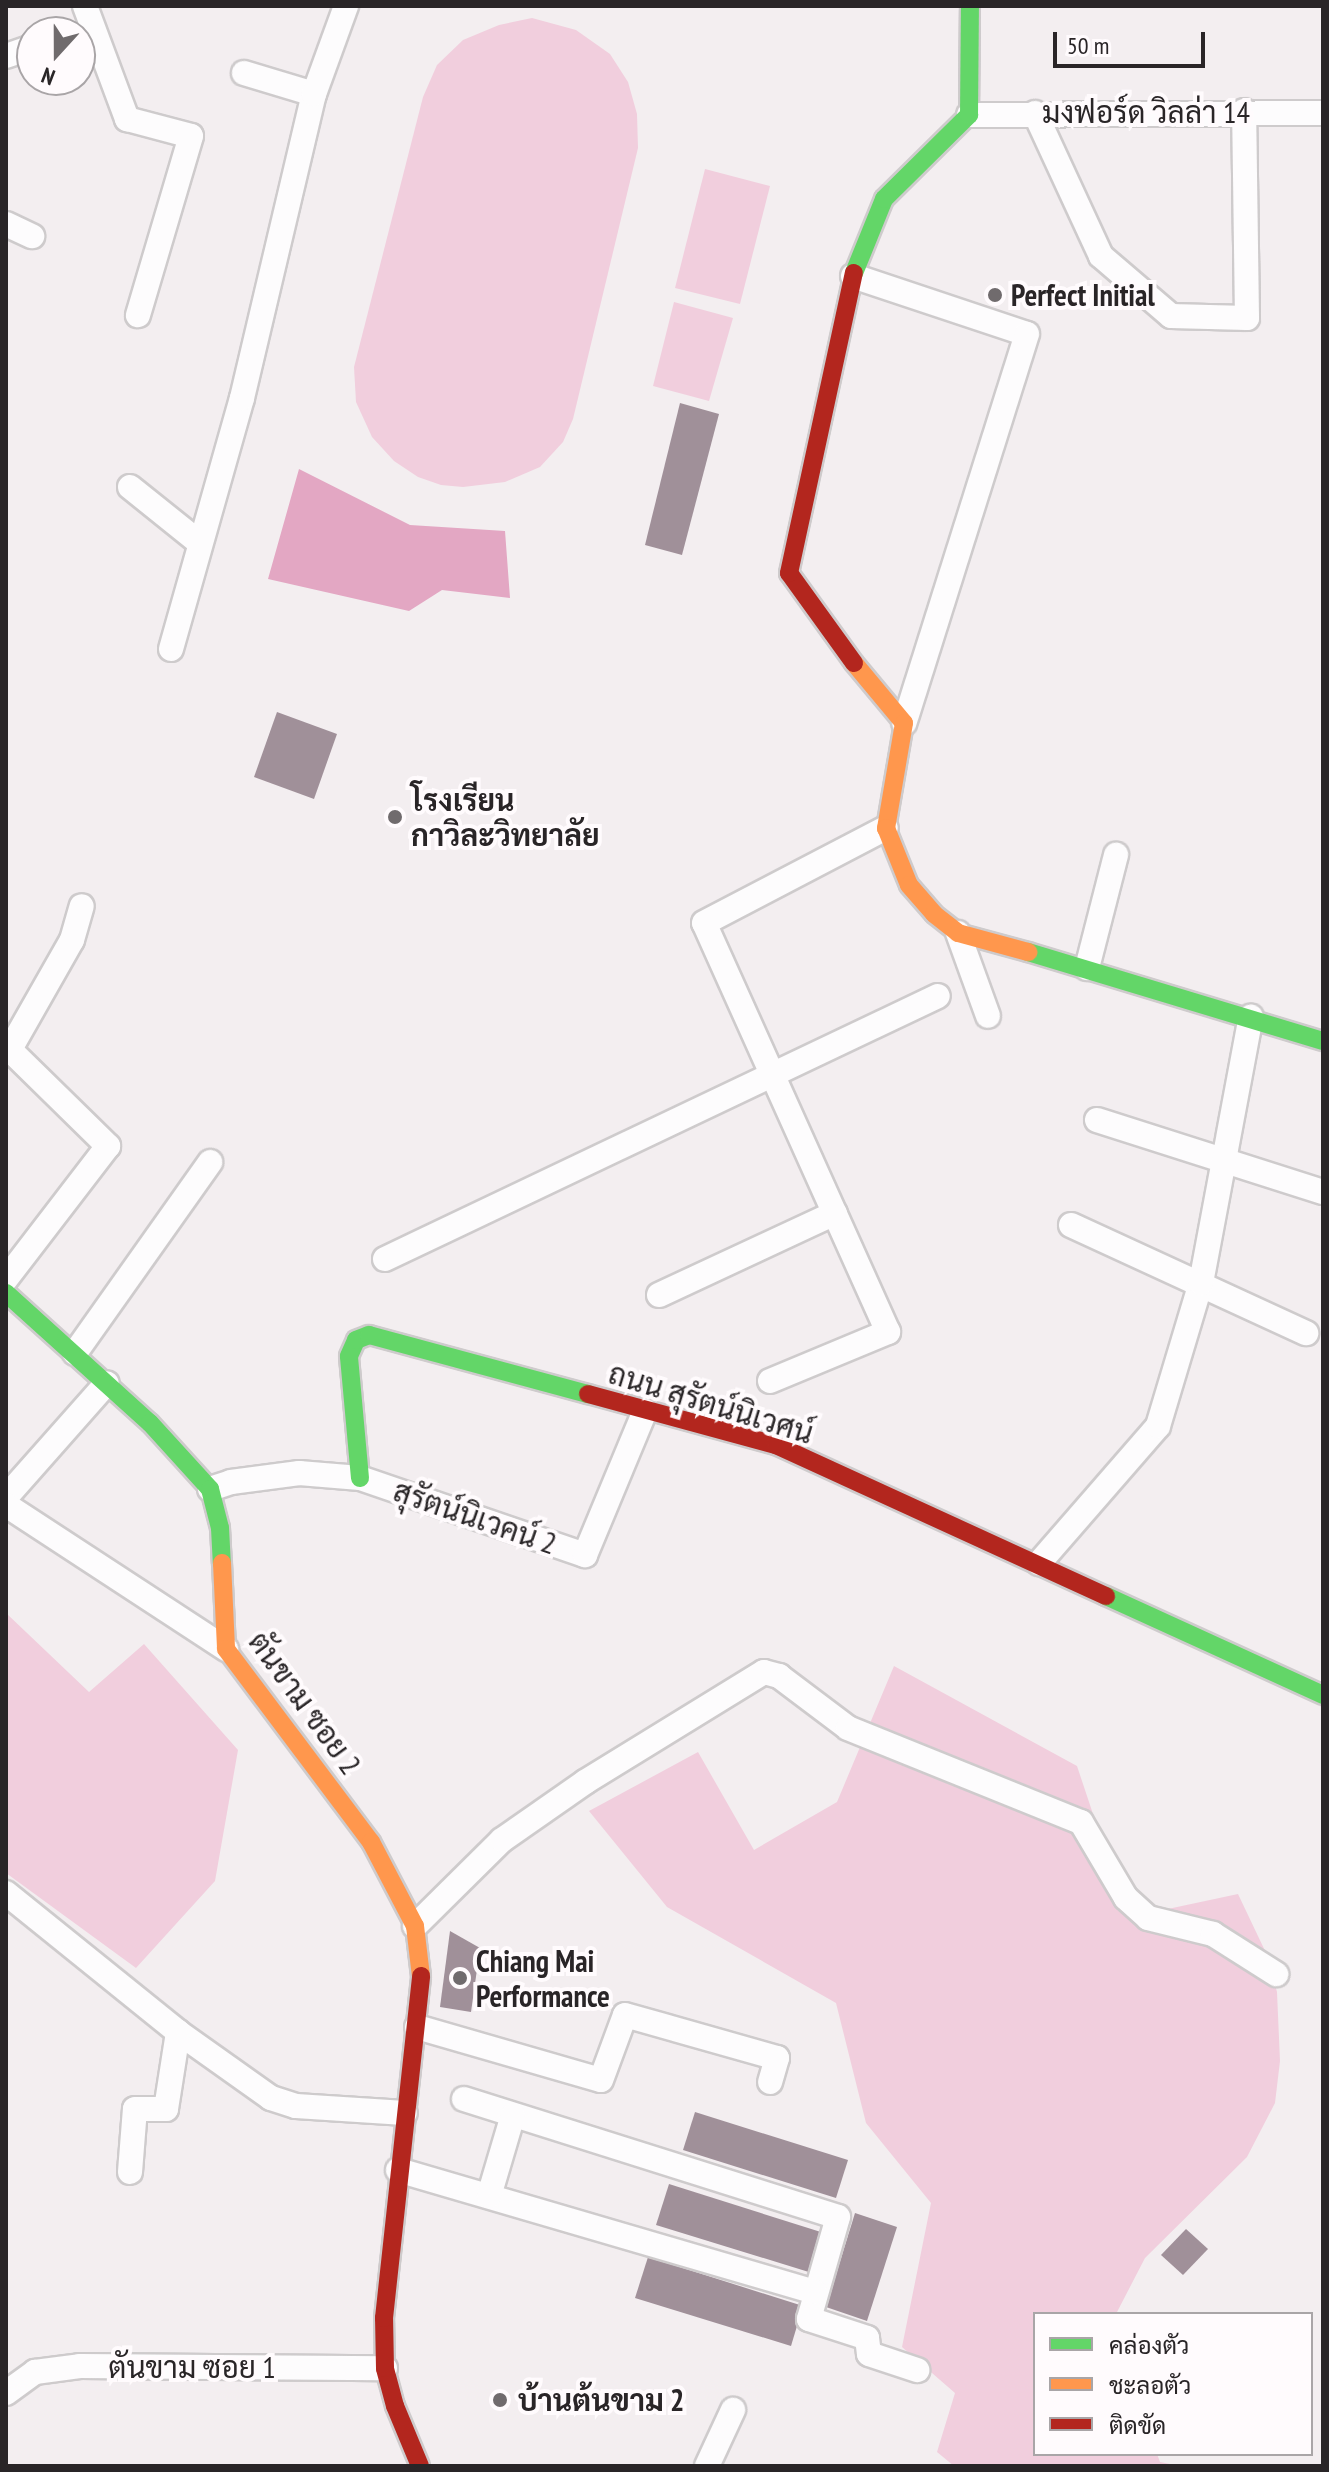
<!DOCTYPE html>
<meta charset="utf-8">
<style>
body{margin:0}
#map{position:relative;width:1329px;height:2472px;overflow:hidden;background:#f3eef0;font-family:"PT Sans Narrow",Sarabun,sans-serif}
div>[style]{position:absolute}
[style*='--x']{left:calc(var(--x)*1px);top:calc(var(--y)*1px);width:calc(var(--w)*1px);rotate:calc(var(--a)*1deg)}
.green>*{inset:0;background:#f1cedd}
.water>*{inset:0;background:#e3a7c3}
.building>*{inset:0;background:#a09099}
.roads{filter:drop-shadow(2px 0 #cecbcc) drop-shadow(-2px 0 #cecbcc) drop-shadow(0 2px #cecbcc) drop-shadow(0 -2px #cecbcc)}
.street>*{height:24px;margin:-12px;padding:0 12px;transform-origin:12px;border-radius:12px;background:#fdfcfd}
.fast>*{height:18px;margin:-9px;padding:0 9px;transform-origin:9px;border-radius:9px;background:#63d668}
.slow>*{height:18px;margin:-9px;padding:0 9px;transform-origin:9px;border-radius:9px;background:#ff974d}
.jam>*{height:18px;margin:-9px;padding:0 9px;transform-origin:9px;border-radius:9px;background:#b3261e}
.dots>*{width:22px;height:22px;translate:-50% -50%;box-sizing:border-box;border:4px solid #fffbfd;border-radius:50%}
span{translate:-50% -50%;white-space:nowrap;text-align:center;line-height:1.15;-webkit-text-stroke:8px #fffbfd;paint-order:stroke}
.street-label{font-size:30px;color:#292527}
.poi-label{font-size:30px;color:#292527;font-weight:700}
.left{translate:0 -50%;text-align:left}
.frame{position:absolute;inset:0;border:8px solid #292527;pointer-events:none}
.legend{position:absolute;left:1033px;top:2312px;width:280px;height:144px;box-sizing:border-box;background:#fffbfd;border:2px solid #a9a5a7;margin:0;padding:10px 14px;list-style:none;font-size:24px;color:#292527}
.legend li{display:flex;align-items:center;gap:16px;height:40px}
.legend b{width:40px;border:2px solid #a9a5a7}
.north{position:absolute;left:16px;top:16px;width:80px;height:80px;box-sizing:border-box;background:#fffbfd;border:2px solid #a9a5a7;border-radius:50%;rotate:201deg;font-size:22px;font-weight:700;line-height:32px;text-align:center;color:#292527}
.north::after{content:'';display:block;margin:auto;width:28px;height:36px;background:#706b6d;clip-path:polygon(50% 0,100% 100%,50% 72%,0 100%)}
.scale{position:absolute;left:1053px;top:32px;width:152px;height:36px;box-sizing:border-box;border:4px solid #292527;border-top:0;padding-left:10px;font-size:24px;line-height:28px;white-space:nowrap;color:#292527;-webkit-text-stroke:6px #fffbfd;paint-order:stroke}
</style>
<div id="map">
<div class="green">
<div style="clip-path:polygon(532px 18px,576px 30px,610px 54px,628px 82px,637px 114px,638px 148px,573px 419px,563px 442px,540px 467px,505px 482px,463px 487px,441px 485px,418px 477px,394px 461px,372px 437px,356px 402px,354px 367px,423px 97px,437px 65px,463px 40px,499px 25px)"></div>
<div style="clip-path:polygon(705px 169px,770px 186px,740px 304px,675px 288px)"></div>
<div style="clip-path:polygon(674px 302px,733px 318px,709px 401px,653px 386px)"></div>
<div style="clip-path:polygon(6px 1613px,89px 1692px,144px 1644px,238px 1750px,215px 1881px,136px 1968px,6px 1873px)"></div>
<div style="clip-path:polygon(894px 1666px,1077px 1766px,1099px 1832px,1149px 1913px,1238px 1894px,1267px 1955px,1277px 1992px,1280px 2061px,1275px 2103px,1247px 2157px,1145px 2258px,1116px 2314px,1035px 2314px,1035px 2454px,1157px 2454px,1160px 2462px,1180px 2466px,954px 2466px,937px 2452px,955px 2393px,902px 2347px,931px 2203px,866px 2123px,836px 2003px,667px 1907px,589px 1811px,698px 1752px,754px 1850px,837px 1802px)"></div>
</div>
<div class="water">
<div style="clip-path:polygon(299px 469px,410px 525px,505px 531px,510px 598px,442px 590px,409px 611px,268px 579px)"></div>
</div>
<div class="building">
<div style="clip-path:polygon(680px 403px,719px 414px,682px 555px,645px 545px)"></div>
<div style="clip-path:polygon(277px 712px,337px 734px,314px 799px,254px 777px)"></div>
<div style="clip-path:polygon(450px 1931px,480px 1948px,471px 2012px,440px 2007px)"></div>
<div style="clip-path:polygon(695px 2112px,848px 2160px,836px 2198px,683px 2150px)"></div>
<div style="clip-path:polygon(669px 2184px,824px 2233px,812px 2273px,656px 2225px)"></div>
<div style="clip-path:polygon(855px 2213px,897px 2227px,867px 2321px,826px 2307px)"></div>
<div style="clip-path:polygon(1186px 2229px,1208px 2249px,1183px 2275px,1161px 2255px)"></div>
<div style="clip-path:polygon(648px 2257px,803px 2306px,791px 2346px,635px 2298px)"></div>
</div>
<div class="roads">
<div class="street">
<div style="--x:85;--y:6;--w:121;--a:69.6"></div>
<div style="--x:127;--y:119;--w:66;--a:14.9"></div>
<div style="--x:191;--y:136;--w:187;--a:106.5"></div>
<div style="--x:6;--y:56;--w:28;--a:-19"></div>
<div style="--x:244;--y:73;--w:73;--a:16.7"></div>
<div style="--x:1035;--y:113;--w:157;--a:65.2"></div>
<div style="--x:1101;--y:256;--w:92;--a:40.6"></div>
<div style="--x:1171;--y:316;--w:76;--a:1.5"></div>
<div style="--x:1247;--y:318;--w:207;--a:-90.8"></div>
<div style="--x:969;--y:115;--w:354;--a:-0.3"></div>
<div style="--x:6;--y:224;--w:29;--a:25"></div>
<div style="--x:853;--y:276;--w:183;--a:18.4"></div>
<div style="--x:1027;--y:334;--w:408;--a:107.5"></div>
<div style="--x:130;--y:487;--w:90;--a:38.7"></div>
<div style="--x:171;--y:649;--w:261;--a:-74.2"></div>
<div style="--x:242;--y:398;--w:312;--a:-76.7"></div>
<div style="--x:314;--y:94;--w:94;--a:-70"></div>
<div style="--x:958;--y:933;--w:88;--a:70.1"></div>
<div style="--x:1087;--y:968;--w:117;--a:-75.6"></div>
<div style="--x:6;--y:1046;--w:143;--a:44.4"></div>
<div style="--x:108;--y:1146;--w:168;--a:127.5"></div>
<div style="--x:10;--y:1049;--w:125;--a:-60.4"></div>
<div style="--x:72;--y:940;--w:35;--a:-74"></div>
<div style="--x:1097;--y:1120;--w:237;--a:17.7"></div>
<div style="--x:1071;--y:1225;--w:259;--a:24.7"></div>
<div style="--x:385;--y:1259;--w:612;--a:-25.44"></div>
<div style="--x:659;--y:1295;--w:194;--a:-25"></div>
<div style="--x:75;--y:1353;--w:234;--a:-54.7"></div>
<div style="--x:770;--y:1381;--w:128;--a:-22.6"></div>
<div style="--x:888;--y:1332;--w:448;--a:-114.2"></div>
<div style="--x:704;--y:923;--w:205;--a:-27.6"></div>
<div style="--x:210;--y:1489;--w:22;--a:-18"></div>
<div style="--x:231;--y:1482;--w:69;--a:-7.5"></div>
<div style="--x:299;--y:1473;--w:61;--a:4.7"></div>
<div style="--x:360;--y:1478;--w:238;--a:18.9"></div>
<div style="--x:585;--y:1555;--w:156;--a:-67.4"></div>
<div style="--x:6;--y:1497;--w:152;--a:-48.5"></div>
<div style="--x:6;--y:1505;--w:263;--a:33.2"></div>
<div style="--x:1039;--y:1563;--w:181;--a:-49"></div>
<div style="--x:1158;--y:1426;--w:149;--a:-73.3"></div>
<div style="--x:1201;--y:1283;--w:271;--a:-79.4"></div>
<div style="--x:6;--y:1893;--w:221;--a:38.9"></div>
<div style="--x:178;--y:2032;--w:114;--a:35.4"></div>
<div style="--x:271;--y:2098;--w:26;--a:18"></div>
<div style="--x:296;--y:2106;--w:109;--a:3.7"></div>
<div style="--x:415;--y:1926;--w:122;--a:-44.7"></div>
<div style="--x:502;--y:1840;--w:101;--a:-34.9"></div>
<div style="--x:585;--y:1782;--w:210;--a:-31.6"></div>
<div style="--x:764;--y:1672;--w:16;--a:15"></div>
<div style="--x:779;--y:1676;--w:86;--a:37"></div>
<div style="--x:848;--y:1728;--w:251;--a:22"></div>
<div style="--x:1081;--y:1822;--w:88;--a:59.4"></div>
<div style="--x:1126;--y:1898;--w:30;--a:42"></div>
<div style="--x:1148;--y:1918;--w:67;--a:13.8"></div>
<div style="--x:1213;--y:1934;--w:75;--a:32.4"></div>
<div style="--x:417;--y:2027;--w:191;--a:16.1"></div>
<div style="--x:601;--y:2080;--w:69;--a:-69.7"></div>
<div style="--x:625;--y:2015;--w:158;--a:15.8"></div>
<div style="--x:777;--y:2058;--w:25;--a:106"></div>
<div style="--x:464;--y:2099;--w:392;--a:17.5"></div>
<div style="--x:838;--y:2217;--w:106;--a:105.9"></div>
<div style="--x:809;--y:2319;--w:61;--a:18.1"></div>
<div style="--x:867;--y:2338;--w:16;--a:83"></div>
<div style="--x:869;--y:2354;--w:51;--a:18.4"></div>
<div style="--x:398;--y:2170;--w:434;--a:16.3"></div>
<div style="--x:130;--y:2172;--w:63;--a:-85.5"></div>
<div style="--x:135;--y:2109;--w:31;--a:0"></div>
<div style="--x:166;--y:2109;--w:78;--a:-81.1"></div>
<div style="--x:489;--y:2196;--w:84;--a:-73.5"></div>
<div style="--x:6;--y:2393;--w:36;--a:-36"></div>
<div style="--x:35;--y:2372;--w:45;--a:-7.6"></div>
<div style="--x:80;--y:2366;--w:305;--a:0.4"></div>
<div style="--x:707;--y:2466;--w:62;--a:-65.1"></div>
</div>
<div class="fast">
<div style="--x:854;--y:273;--w:80;--a:-67.9"></div>
<div style="--x:884;--y:199;--w:120;--a:-44.7"></div>
<div style="--x:969;--y:115;--w:109;--a:-89.5"></div>
<div style="--x:1028;--y:952;--w:308;--a:16.8"></div>
<div style="--x:6;--y:1293;--w:194;--a:42.1"></div>
<div style="--x:150;--y:1423;--w:89;--a:47.7"></div>
<div style="--x:210;--y:1489;--w:40;--a:75.6"></div>
<div style="--x:220;--y:1528;--w:35;--a:87"></div>
<div style="--x:360;--y:1478;--w:122;--a:-95.2"></div>
<div style="--x:349;--y:1356;--w:17;--a:-66"></div>
<div style="--x:356;--y:1340;--w:14;--a:-21"></div>
<div style="--x:369;--y:1335;--w:227;--a:15.1"></div>
<div style="--x:1106;--y:1596;--w:239;--a:24.5"></div>
</div>
<div class="slow">
<div style="--x:854;--y:663;--w:78;--a:50.2"></div>
<div style="--x:904;--y:723;--w:107;--a:99.7"></div>
<div style="--x:886;--y:828;--w:61;--a:68"></div>
<div style="--x:909;--y:885;--w:38;--a:49"></div>
<div style="--x:934;--y:914;--w:31;--a:38"></div>
<div style="--x:958;--y:933;--w:73;--a:15.2"></div>
<div style="--x:222;--y:1563;--w:86;--a:87.3"></div>
<div style="--x:226;--y:1649;--w:241;--a:53.1"></div>
<div style="--x:371;--y:1842;--w:95;--a:62.4"></div>
<div style="--x:415;--y:1926;--w:50;--a:83.2"></div>
</div>
<div class="jam">
<div style="--x:854;--y:663;--w:111;--a:-125.8"></div>
<div style="--x:789;--y:573;--w:307;--a:-77.8"></div>
<div style="--x:588;--y:1394;--w:195;--a:15.2"></div>
<div style="--x:776;--y:1445;--w:363;--a:24.6"></div>
<div style="--x:420;--y:2466;--w:65;--a:-112.6"></div>
<div style="--x:395;--y:2406;--w:39;--a:-105"></div>
<div style="--x:385;--y:2368;--w:50;--a:-91.1"></div>
<div style="--x:384;--y:2318;--w:344;--a:-83.8"></div>
</div>
</div>
<div class="dots">
<div style="left:995px;top:295px;background:#706b6d"></div>
<div style="left:395px;top:817px;background:#706b6d"></div>
<div style="left:460px;top:1978px;background:#706b6d"></div>
<div style="left:500px;top:2400px;background:#706b6d"></div>
</div>
<div class="street-label">
<span style="left:1146px;top:112px">มงฟอร์ด วิลล่า 14</span>
<span style="left:711px;top:1403px;rotate:17deg">ถนน สุรัตน์นิเวศน์</span>
<span style="left:475px;top:1517px;rotate:19deg">สุรัตน์นิเวคน์ 2</span>
<span style="left:305px;top:1703px;rotate:54deg">ตันขาม ซอย 2</span>
<span style="left:192px;top:2367px">ตันขาม ซอย 1</span>
</div>
<div class="poi-label">
<span class="left" style="left:1011px;top:295px">Perfect Initial</span>
<span class="left" style="left:411px;top:817px">โรงเรียน<br>กาวิละวิทยาลัย</span>
<span class="left" style="left:476px;top:1978px">Chiang Mai<br>Performance</span>
<span class="left" style="left:518px;top:2400px">บ้านต้นขาม 2</span>
</div>
<div class="frame"></div>
<ul class="legend">
<li><b style="height:10px;background:#63d668"></b>คล่องตัว</li>
<li><b style="height:10px;background:#ff974d"></b>ชะลอตัว</li>
<li><b style="height:10px;background:#b3261e"></b>ติดขัด</li>
</ul>
<div class="north">N</div>
<div class="scale">50 m</div>
</div>
